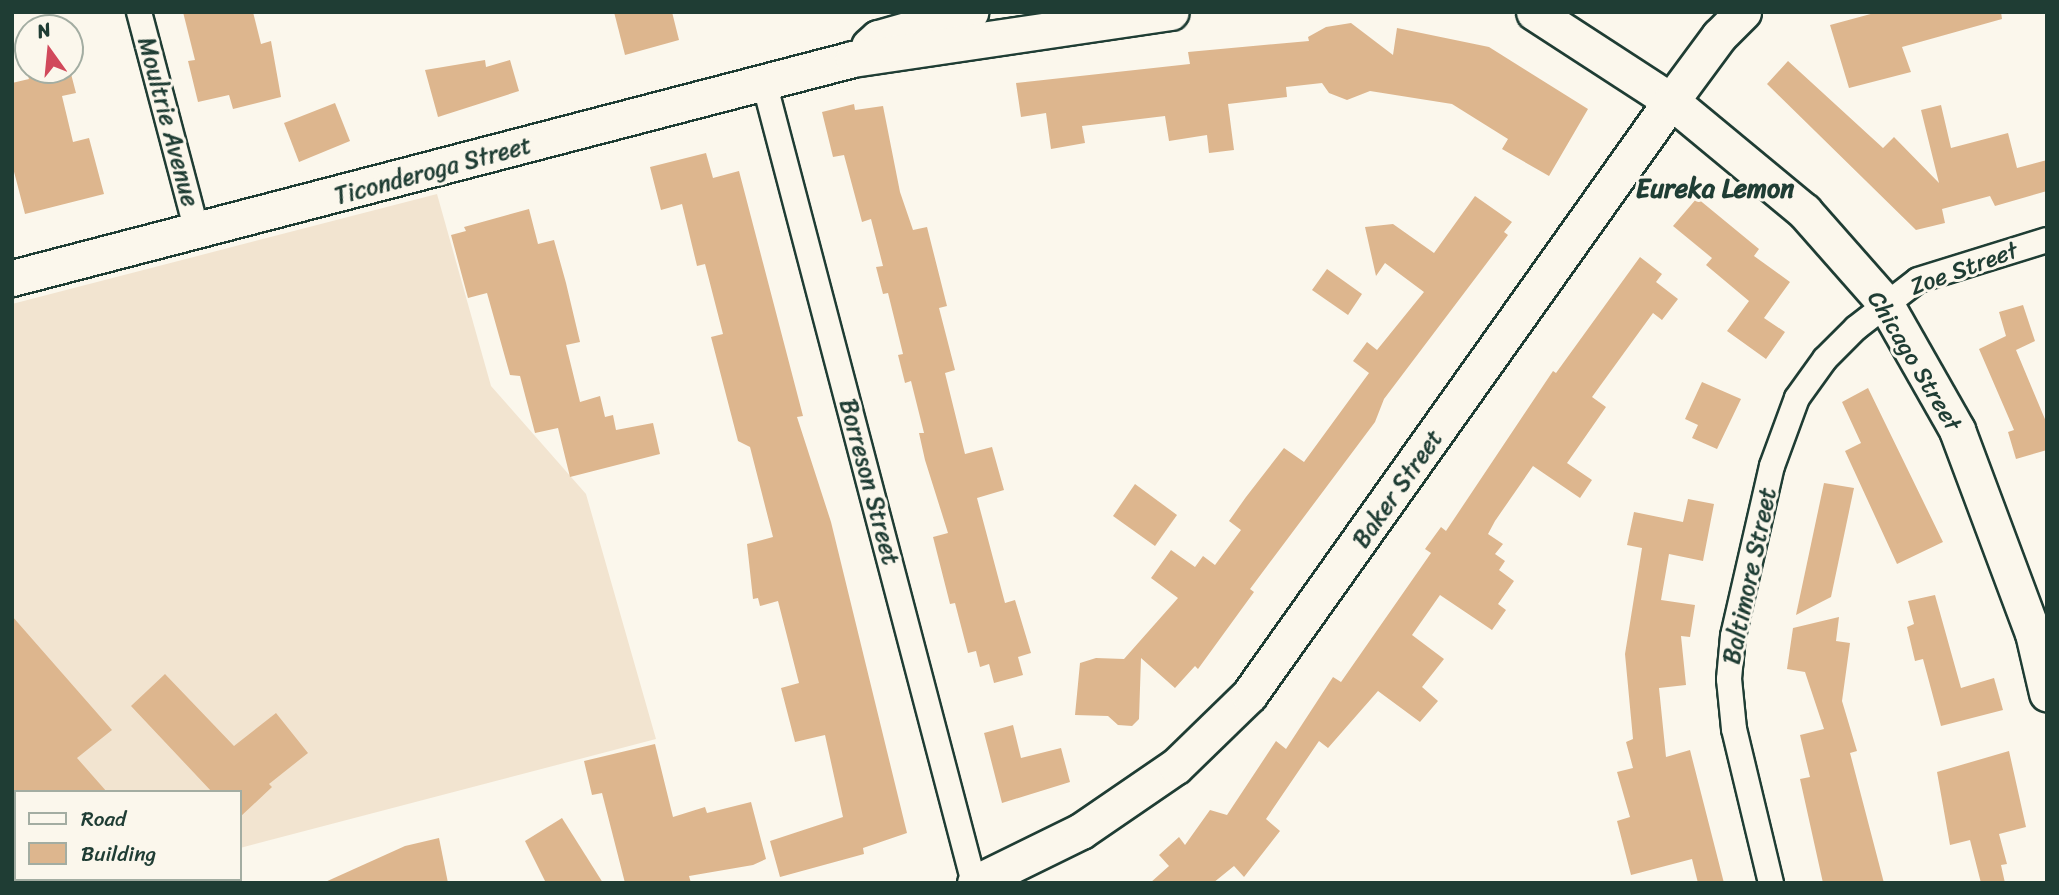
<!DOCTYPE html>
<style>
body{margin:0}
#map{position:relative;width:2059px;height:895px;overflow:hidden;background:#fbf7ec;font-family:Sriracha,sans-serif}
div>[style]{position:absolute}
[style*='--x']{left:calc(var(--x)*1px);top:calc(var(--y)*1px);width:calc(var(--w)*1px);rotate:calc(var(--a)*1deg)}
.built>*{inset:0;background:#f2e4d0}
.building>*{inset:0;background:#ddb68e}
.roads{filter:drop-shadow(2px 0 #1f3d34) drop-shadow(-2px 0 #1f3d34) drop-shadow(0 2px #1f3d34) drop-shadow(0 -2px #1f3d34)}
.street>*{height:24px;margin:-12px;padding:0 12px;transform-origin:12px;border-radius:12px;background:#fbf7ec}
.secondary>*{height:35px;margin:-17.5px;padding:0 17.5px;transform-origin:17.5px;border-radius:17.5px;background:#fbf7ec}
span{translate:-50% -50%;white-space:nowrap;text-align:center;line-height:1.15;-webkit-text-stroke:6px #fbf7ec;paint-order:stroke}
.street-label{font-size:24px;color:#1f3d34}
.neighbourhood-label{font-size:26px;color:#1f3d34;font-weight:700}
.frame{position:absolute;inset:0;border:14px solid #1f3d34;pointer-events:none}
.legend{position:absolute;left:14px;top:790px;width:228px;height:91px;box-sizing:border-box;background:#fbf7ec;border:2px solid #a3ada2;margin:0;padding:9px 12px;list-style:none;font-size:21px;color:#1f3d34}
.legend li{display:flex;align-items:center;gap:14px;height:35px}
.legend b{width:35px;border:2px solid #a3ada2}
.north{position:absolute;left:14px;top:14px;width:70px;height:70px;box-sizing:border-box;background:#fbf7ec;border:2px solid #a3ada2;border-radius:50%;rotate:345deg;font-size:19px;font-weight:700;line-height:28px;text-align:center;color:#1f3d34}
.north::after{content:'';display:block;margin:auto;width:24px;height:32px;background:#d1495b;clip-path:polygon(50% 0,100% 100%,50% 72%,0 100%)}
</style>
<div id="map">
<div class="built">
<div style="clip-path:polygon(437px 194px,491px 386px,586px 494px,656px 739px,240px 848px,240px 792px,16px 792px,16px 879px,136px 883px,12px 883px,12px 304px)"></div>
</div>
<div class="building">
<div style="clip-path:polygon(183px 12px,253px 12px,261px 44px,271px 41px,281px 97px,233px 109px,229px 95px,198px 102px,188px 61px,195px 60px)"></div>
<div style="clip-path:polygon(614px 12px,672px 12px,679px 40px,625px 55px)"></div>
<div style="clip-path:polygon(1878px 12px,2001px 12px,2002px 19px,1902px 47px,1911px 72px,1849px 88px,1830px 25px)"></div>
<div style="clip-path:polygon(1351px 23px,1393px 55px,1397px 28px,1489px 47px,1588px 109px,1549px 176px,1502px 149px,1508px 139px,1452px 104px,1370px 91px,1347px 100px,1329px 93px,1322px 83px,1286px 87px,1287px 97px,1228px 104px,1234px 150px,1209px 153px,1207px 135px,1169px 141px,1165px 116px,1082px 126px,1085px 143px,1051px 149px,1046px 113px,1021px 117px,1016px 83px,1190px 64px,1188px 52px,1309px 41px,1308px 37px,1326px 27px)"></div>
<div style="clip-path:polygon(485px 60px,486px 67px,510px 60px,519px 91px,438px 117px,425px 70px)"></div>
<div style="clip-path:polygon(1788px 61px,1883px 148px,1894px 137px,1939px 183px,1921px 110px,1941px 105px,1951px 148px,2008px 133px,2017px 168px,2047px 160px,2047px 191px,1995px 206px,1990px 196px,1942px 209px,1945px 223px,1916px 230px,1767px 84px)"></div>
<div style="clip-path:polygon(26px 70px,70px 70px,76px 93px,62px 96px,73px 142px,89px 138px,104px 194px,25px 214px,12px 164px,12px 83px,29px 79px)"></div>
<div style="clip-path:polygon(335px 103px,350px 141px,299px 162px,284px 123px)"></div>
<div style="clip-path:polygon(854px 104px,855px 110px,883px 106px,900px 192px,913px 230px,927px 227px,947px 306px,939px 308px,955px 370px,945px 373px,965px 454px,992px 447px,1004px 490px,977px 498px,1005px 603px,1015px 600px,1031px 653px,1018px 657px,1023px 675px,994px 683px,989px 664px,980px 667px,976px 651px,968px 653px,955px 603px,950px 604px,933px 537px,948px 533px,925px 460px,919px 433px,924px 433px,911px 381px,905px 383px,898px 355px,903px 354px,888px 293px,883px 294px,876px 267px,883px 266px,871px 219px,862px 222px,844px 155px,833px 157px,822px 112px)"></div>
<div style="clip-path:polygon(706px 153px,713px 178px,739px 171px,803px 416px,797px 417px,831px 522px,907px 833px,863px 848px,864px 854px,780px 877px,770px 841px,843px 817px,825px 735px,795px 742px,781px 688px,799px 683px,778px 601px,760px 606px,758px 598px,753px 599px,747px 544px,773px 537px,750px 447px,738px 441px,711px 337px,723px 334px,705px 264px,697px 266px,682px 204px,661px 210px,650px 167px)"></div>
<div style="clip-path:polygon(1475px 196px,1512px 222px,1504px 232px,1508px 235px,1384px 399px,1375px 422px,1250px 589px,1254px 592px,1198px 669px,1195px 666px,1175px 688px,1141px 658px,1139px 719px,1132px 726px,1118px 725px,1108px 716px,1075px 715px,1080px 663px,1096px 658px,1124px 659px,1178px 598px,1151px 578px,1171px 550px,1195px 567px,1203px 556px,1215px 565px,1241px 530px,1229px 521px,1246px 497px,1284px 448px,1304px 462px,1369px 373px,1353px 361px,1367px 342px,1377px 350px,1424px 292px,1385px 263px,1376px 276px,1365px 227px,1393px 224px,1434px 253px)"></div>
<div style="clip-path:polygon(1697px 198px,1759px 249px,1754px 256px,1790px 282px,1764px 318px,1785px 332px,1766px 359px,1727px 331px,1749px 301px,1706px 265px,1712px 258px,1673px 226px)"></div>
<div style="clip-path:polygon(529px 209px,538px 244px,554px 240px,566px 283px,580px 342px,566px 345px,580px 402px,600px 396px,605px 417px,613px 415px,616px 430px,653px 423px,660px 454px,570px 477px,558px 428px,535px 433px,520px 376px,510px 375px,487px 293px,468px 298px,451px 235px,466px 231px,464px 227px)"></div>
<div style="clip-path:polygon(1640px 257px,1662px 274px,1656px 282px,1678px 299px,1662px 320px,1653px 313px,1592px 397px,1606px 407px,1567px 463px,1592px 480px,1580px 498px,1533px 466px,1495px 521px,1488px 534px,1503px 544px,1495px 554px,1505px 561px,1499px 570px,1514px 581px,1498px 604px,1506px 610px,1492px 630px,1440px 595px,1412px 635px,1444px 659px,1422px 687px,1438px 701px,1420px 722px,1378px 691px,1328px 748px,1319px 741px,1266px 819px,1280px 831px,1244px 877px,1234px 866px,1213px 883px,1150px 883px,1169px 866px,1159px 855px,1179px 837px,1185px 845px,1210px 810px,1227px 815px,1276px 741px,1286px 749px,1333px 677px,1341px 682px,1431px 553px,1425px 549px,1441px 527px,1446px 531px,1553px 371px,1556px 373px)"></div>
<div style="clip-path:polygon(1327px 269px,1362px 294px,1348px 315px,1312px 290px)"></div>
<div style="clip-path:polygon(2023px 305px,2035px 341px,2016px 350px,2047px 424px,2047px 450px,2016px 459px,2008px 432px,2014px 430px,1979px 349px,2006px 336px,1999px 312px)"></div>
<div style="clip-path:polygon(1702px 382px,1741px 399px,1717px 449px,1692px 438px,1698px 425px,1685px 419px)"></div>
<div style="clip-path:polygon(1868px 388px,1943px 542px,1897px 564px,1845px 451px,1861px 443px,1842px 402px)"></div>
<div style="clip-path:polygon(1824px 483px,1854px 488px,1831px 597px,1796px 615px)"></div>
<div style="clip-path:polygon(1135px 484px,1177px 515px,1155px 546px,1113px 516px)"></div>
<div style="clip-path:polygon(1688px 499px,1714px 504px,1703px 561px,1669px 554px,1661px 600px,1695px 605px,1690px 637px,1681px 636px,1686px 685px,1659px 688px,1666px 757px,1690px 750px,1724px 883px,1698px 883px,1692px 859px,1631px 875px,1617px 821px,1630px 817px,1617px 772px,1633px 768px,1626px 742px,1633px 739px,1625px 654px,1642px 548px,1627px 545px,1634px 512px,1683px 522px)"></div>
<div style="clip-path:polygon(1935px 595px,1961px 688px,1994px 678px,2003px 710px,1941px 726px,1923px 659px,1915px 661px,1907px 627px,1914px 624px,1908px 601px)"></div>
<div style="clip-path:polygon(12px 616px,112px 730px,77px 758px,107px 792px,12px 792px)"></div>
<div style="clip-path:polygon(1839px 617px,1836px 641px,1850px 643px,1842px 701px,1857px 751px,1850px 753px,1884px 883px,1823px 883px,1800px 779px,1810px 777px,1800px 735px,1824px 729px,1805px 672px,1787px 669px,1793px 628px)"></div>
<div style="clip-path:polygon(165px 674px,234px 746px,276px 713px,308px 753px,269px 784px,272px 787px,240px 817px,240px 792px,212px 792px,131px 706px)"></div>
<div style="clip-path:polygon(1013px 725px,1021px 758px,1061px 748px,1070px 782px,1002px 803px,984px 733px)"></div>
<div style="clip-path:polygon(655px 744px,673px 817px,705px 807px,707px 813px,751px 802px,766px 859px,753px 865px,689px 876px,691px 883px,625px 883px,602px 793px,592px 795px,584px 761px)"></div>
<div style="clip-path:polygon(2009px 751px,2026px 827px,1999px 834px,2007px 864px,2001px 865px,2005px 883px,1981px 883px,1970px 840px,1950px 845px,1937px 772px)"></div>
<div style="clip-path:polygon(562px 818px,603px 883px,546px 883px,525px 841px)"></div>
<div style="clip-path:polygon(439px 838px,448px 883px,323px 883px,405px 846px)"></div>
</div>
<div class="roads">
<div class="street">
<div style="--x:139;--y:12;--w:228;--a:75.2"></div>
<div style="--x:764;--y:82;--w:828;--a:75.31"></div>
<div style="--x:1771;--y:883;--w:158;--a:-103.5"></div>
<div style="--x:1734;--y:729;--w:50;--a:-95.7"></div>
<div style="--x:1729;--y:679;--w:43;--a:-84.7"></div>
<div style="--x:1733;--y:636;--w:174;--a:-77.1"></div>
<div style="--x:1772;--y:466;--w:72;--a:-69.8"></div>
<div style="--x:1797;--y:398;--w:48;--a:-54.3"></div>
<div style="--x:1825;--y:359;--w:44;--a:-45"></div>
<div style="--x:1856;--y:328;--w:78;--a:-37.7"></div>
<div style="--x:1918;--y:280;--w:135;--a:-17.2"></div>
</div>
<div class="secondary">
<div style="--x:1534;--y:12;--w:163;--a:33"></div>
<div style="--x:1671;--y:101;--w:173;--a:39.6"></div>
<div style="--x:1804;--y:211;--w:123;--a:48.6"></div>
<div style="--x:1885;--y:303;--w:146;--a:60.4"></div>
<div style="--x:1957;--y:430;--w:217;--a:69.5"></div>
<div style="--x:2033;--y:633;--w:62;--a:76.9"></div>
<div style="--x:869;--y:46;--w:12;--a:-42"></div>
<div style="--x:878;--y:38;--w:96;--a:-15.8"></div>
<div style="--x:12;--y:278;--w:869;--a:-14.6"></div>
<div style="--x:853;--y:59;--w:321;--a:-8.4"></div>
<div style="--x:975;--y:883;--w:118;--a:-26.1"></div>
<div style="--x:1081;--y:831;--w:115;--a:-34.4"></div>
<div style="--x:1176;--y:766;--w:102;--a:-44.2"></div>
<div style="--x:1249;--y:695;--w:729;--a:-54.61"></div>
<div style="--x:1671;--y:101;--w:81;--a:-53.6"></div>
<div style="--x:1719;--y:36;--w:34;--a:-45"></div>
</div>
</div>
<div class="street-label">
<span style="left:168px;top:122px;rotate:75deg">Moultrie Avenue</span>
<span style="left:433px;top:171px;rotate:-15deg">Ticonderoga Street</span>
<span style="left:1964px;top:269px;rotate:-20deg">Zoe Street</span>
<span style="left:1914px;top:361px;rotate:59deg">Chicago Street</span>
<span style="left:869px;top:482px;rotate:75deg">Borreson Street</span>
<span style="left:1398px;top:489px;rotate:-55deg">Baker Street</span>
<span style="left:1750px;top:576px;rotate:-78deg">Baltimore Street</span>
</div>
<div class="neighbourhood-label">
<span style="left:1715px;top:189px">Eureka Lemon</span>
</div>
<div class="frame"></div>
<ul class="legend">
<li><b style="height:9px;background:#fbf7ec"></b>Road</li>
<li><b style="height:19px;background:#ddb68e"></b>Building</li>
</ul>
<div class="north">N</div>
</div>
